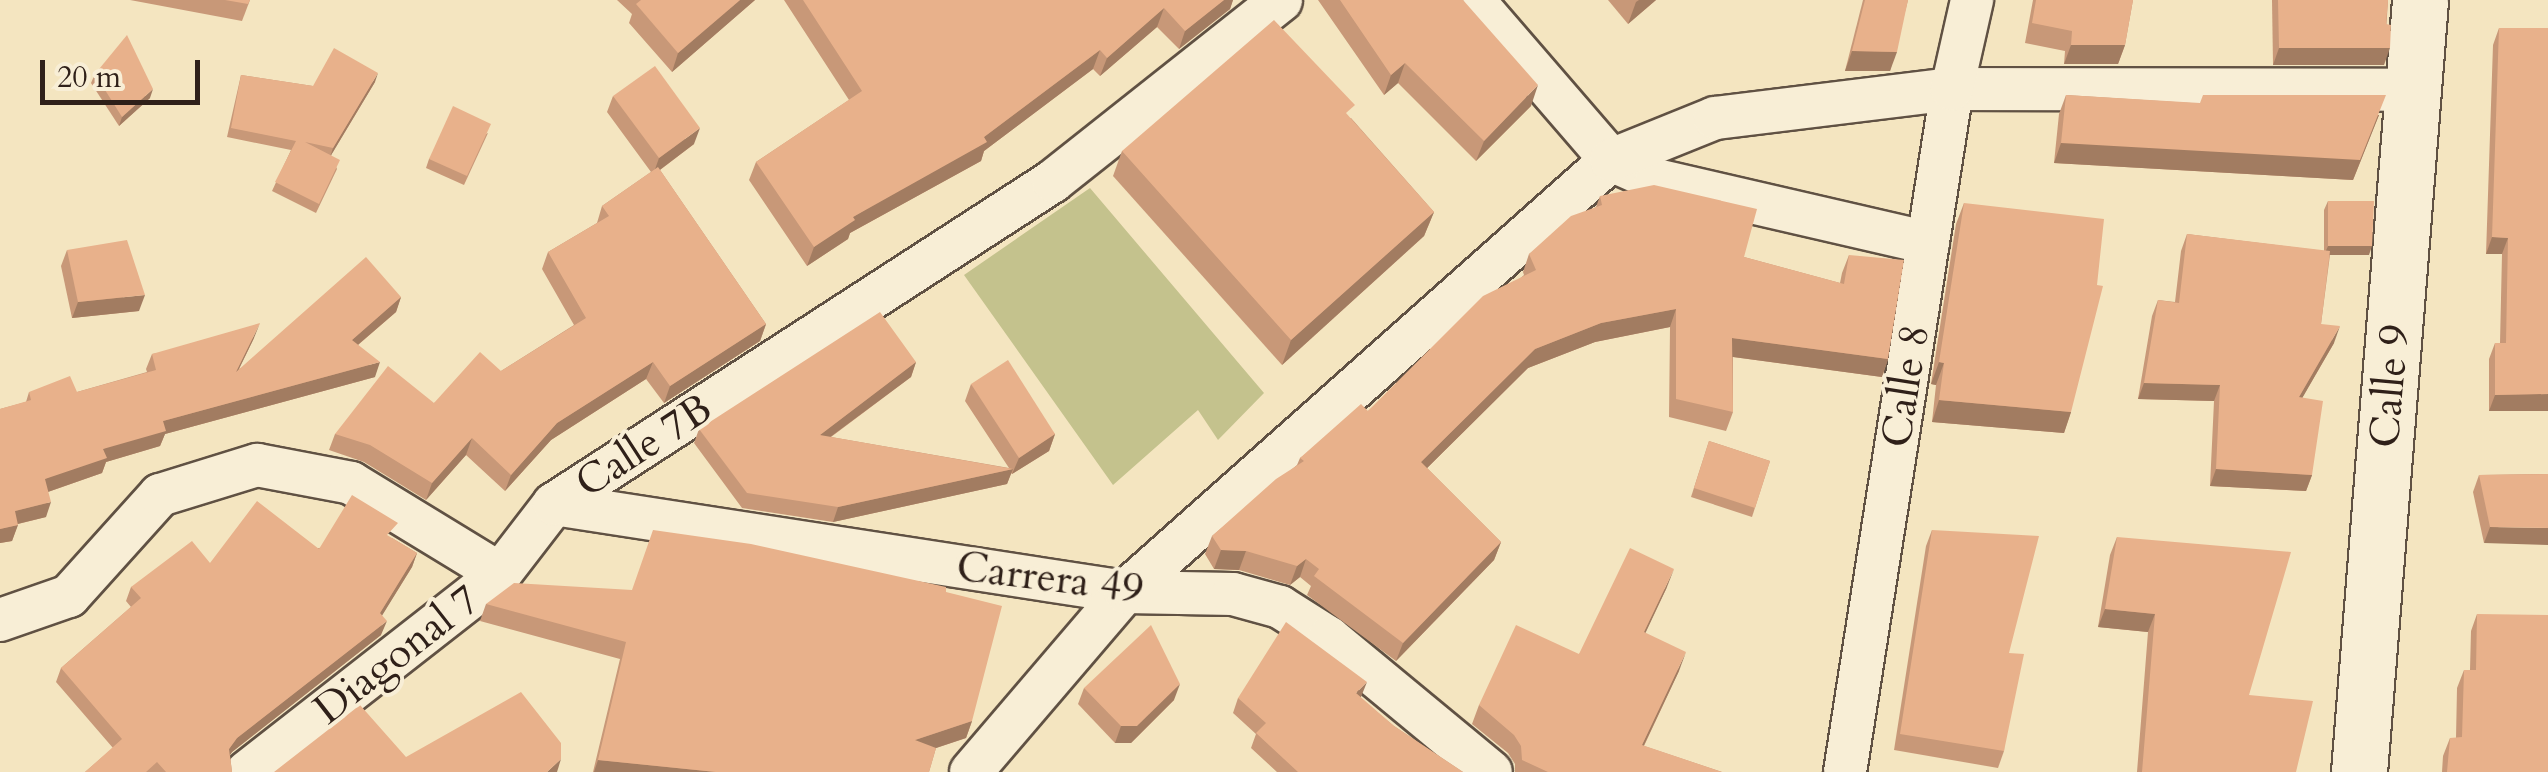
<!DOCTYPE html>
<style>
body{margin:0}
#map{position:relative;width:2548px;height:772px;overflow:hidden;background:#f4e5c0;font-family:Cardo,serif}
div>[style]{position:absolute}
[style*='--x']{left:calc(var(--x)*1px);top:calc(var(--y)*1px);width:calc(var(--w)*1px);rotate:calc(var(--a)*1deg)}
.green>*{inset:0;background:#c4c28d}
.roads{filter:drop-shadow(2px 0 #605143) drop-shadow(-2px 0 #605143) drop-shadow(0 2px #605143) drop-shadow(0 -2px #605143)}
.street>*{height:42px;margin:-21px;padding:0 21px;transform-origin:21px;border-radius:21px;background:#f8eed6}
.secondary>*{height:55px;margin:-27.5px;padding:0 27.5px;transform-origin:27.5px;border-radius:27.5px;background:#f8eed6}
.wall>*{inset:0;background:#c89878}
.shaded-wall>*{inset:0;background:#a27c61}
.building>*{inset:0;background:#e8b18b}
span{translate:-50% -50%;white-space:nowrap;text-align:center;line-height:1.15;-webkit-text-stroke:8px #f8eed6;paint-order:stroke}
.street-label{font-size:42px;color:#2f2019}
.scale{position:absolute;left:40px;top:60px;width:160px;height:45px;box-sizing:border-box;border:5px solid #2f2019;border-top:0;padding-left:12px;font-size:30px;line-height:35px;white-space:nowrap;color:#2f2019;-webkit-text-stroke:8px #f8eed6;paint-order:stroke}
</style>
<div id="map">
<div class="green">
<div style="clip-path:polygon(1090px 188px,1264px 393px,1218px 440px,1198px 410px,1113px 485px,964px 275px)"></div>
</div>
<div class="roads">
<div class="street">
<div style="--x:1473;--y:0;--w:211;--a:49.2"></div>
<div style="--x:1611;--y:160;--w:49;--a:24"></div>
<div style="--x:1656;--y:180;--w:279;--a:13"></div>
<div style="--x:554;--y:504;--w:578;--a:8.76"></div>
<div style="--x:1125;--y:592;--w:108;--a:1.1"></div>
<div style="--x:1233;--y:594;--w:49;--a:15.5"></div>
<div style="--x:1280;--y:607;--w:58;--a:32.3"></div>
<div style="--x:1329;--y:638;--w:210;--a:39.6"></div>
<div style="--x:0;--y:620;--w:73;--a:-19.2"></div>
<div style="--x:69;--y:596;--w:136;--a:-48"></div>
<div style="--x:160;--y:495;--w:102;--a:-17.2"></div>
<div style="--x:257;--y:465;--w:96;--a:10.8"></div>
<div style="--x:351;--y:483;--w:175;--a:31.4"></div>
<div style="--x:247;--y:772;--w:321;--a:-38"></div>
<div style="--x:500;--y:574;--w:88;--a:-52.4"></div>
<div style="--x:554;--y:504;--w:594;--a:-32.91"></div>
<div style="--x:1053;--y:181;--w:291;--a:-38.4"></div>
<div style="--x:971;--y:772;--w:237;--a:-49.5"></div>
<div style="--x:1125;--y:592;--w:650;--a:-41.63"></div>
<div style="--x:1611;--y:160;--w:112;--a:-22"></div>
<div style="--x:1715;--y:118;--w:239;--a:-7"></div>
<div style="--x:1952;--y:89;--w:462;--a:0.1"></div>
<div style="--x:1845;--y:772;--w:691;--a:-81.1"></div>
<div style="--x:1952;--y:89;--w:91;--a:-77.3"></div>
</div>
<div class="secondary">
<div style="--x:2359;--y:772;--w:774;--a:-85.48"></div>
</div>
</div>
<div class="wall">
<div style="clip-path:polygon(130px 0,250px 0,242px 21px)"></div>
<div style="clip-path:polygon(617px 0,755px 0,672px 72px,629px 23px,632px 14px)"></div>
<div style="clip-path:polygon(784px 0,1233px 0,1230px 9px,1179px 49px,1157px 27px,1100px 76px,1093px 69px,984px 151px,981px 161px,850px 233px,848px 239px,807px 266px,749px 180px,756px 162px,849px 100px)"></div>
<div style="clip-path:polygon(1318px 0,1463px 0,1531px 106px,1476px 161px,1398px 83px,1384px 95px)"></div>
<div style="clip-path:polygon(1608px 0,1656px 0,1628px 24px)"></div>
<div style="clip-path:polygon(1863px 0,1908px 0,1890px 71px,1845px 71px)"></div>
<div style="clip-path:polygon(2033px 0,2133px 0,2125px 45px,2118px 64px,2064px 64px,2065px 51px,2025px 43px)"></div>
<div style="clip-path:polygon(2272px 0,2388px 0,2384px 65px,2273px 65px)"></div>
<div style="clip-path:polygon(2499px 28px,2548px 411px,2489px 411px,2489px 359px,2495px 343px,2500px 343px,2502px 254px,2486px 254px,2493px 45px)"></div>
<div style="clip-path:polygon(95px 74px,150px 98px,119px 126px,91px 83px)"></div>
<div style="clip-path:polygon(241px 75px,313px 86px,375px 82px,331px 155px,337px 169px,316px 213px,272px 191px,291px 150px,227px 137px)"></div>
<div style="clip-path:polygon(2066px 95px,2379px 115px,2353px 180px,2054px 163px,2059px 114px)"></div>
<div style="clip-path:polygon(613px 96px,694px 144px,660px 170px,766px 324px,760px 341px,664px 403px,646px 379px,551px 440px,505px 491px,466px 455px,426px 500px,364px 462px,329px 450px,335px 434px,434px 403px,501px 371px,574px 325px,542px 269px,548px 252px,597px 223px,602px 206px,651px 172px,607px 112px)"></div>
<div style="clip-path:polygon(1351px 118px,1434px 212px,1424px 236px,1282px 365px,1113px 176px,1122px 151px)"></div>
<div style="clip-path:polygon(488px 133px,464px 185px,426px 168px,429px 159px)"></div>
<div style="clip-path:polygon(1600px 196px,1744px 257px,1840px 283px,1842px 273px,1849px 255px,1888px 359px,1882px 377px,1733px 357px,1733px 412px,1726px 431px,1669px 417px,1670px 327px,1595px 342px,1528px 368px,1427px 468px,1501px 542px,1494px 560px,1396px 661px,1307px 595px,1311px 586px,1300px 577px,1290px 585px,1239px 570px,1214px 569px,1205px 554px,1212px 536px,1297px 465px,1300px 458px,1368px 411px,1524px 275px,1523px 272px,1529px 254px,1596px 207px)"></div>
<div style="clip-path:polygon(2328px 201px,2369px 255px,2330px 255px,2321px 324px,2334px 343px,2302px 398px,2312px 475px,2306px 491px,2210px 486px,2214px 401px,2138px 399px,2152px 316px,2158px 300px,2175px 302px,2181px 251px,2187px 234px,2324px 251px,2324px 210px)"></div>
<div style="clip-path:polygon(1964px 203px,2071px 412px,2064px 433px,1932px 422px,1936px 385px,1931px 384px,1956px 224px)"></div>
<div style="clip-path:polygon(67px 250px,139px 311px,72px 318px,61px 266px)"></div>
<div style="clip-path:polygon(401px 297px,396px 312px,358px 345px,375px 377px,165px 434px,160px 446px,106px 462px,102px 473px,48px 492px,46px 517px,18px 524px,12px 541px,0 543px,0 409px,26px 402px,29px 392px,77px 392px,147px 372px,146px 369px,152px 354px,254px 338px,239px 369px)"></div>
<div style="clip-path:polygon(916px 362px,911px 377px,831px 437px,1009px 468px,965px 401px,971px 384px,1055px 434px,1049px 451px,1012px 474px,1011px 473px,1007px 484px,833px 522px,742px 508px,694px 443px,699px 429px)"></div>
<div style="clip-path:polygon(1709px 441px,1770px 461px,1752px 517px,1691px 497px)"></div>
<div style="clip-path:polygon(2548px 474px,2484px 543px,2473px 492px,2479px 475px)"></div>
<div style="clip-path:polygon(1932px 530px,2009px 653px,2004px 751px,1998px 768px,1894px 750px,1926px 546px)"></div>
<div style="clip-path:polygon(2117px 537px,2249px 695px,2296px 772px,2137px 772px,2148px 632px,2098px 627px,2110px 555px)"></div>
<div style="clip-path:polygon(392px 538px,417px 553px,412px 567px,382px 615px,381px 635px,232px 752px,230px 755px,232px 772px,85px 772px,113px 748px,56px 682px,61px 668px,131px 607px,126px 601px,131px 587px,210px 563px)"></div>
<div style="clip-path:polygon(1667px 587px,1645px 633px,1679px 671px,1644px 746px,1722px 772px,1515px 772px,1515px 764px,1508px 753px,1472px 724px,1479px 705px,1579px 654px)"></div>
<div style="clip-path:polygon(632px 590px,946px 592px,972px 721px,966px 738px,936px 748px,929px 772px,593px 772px,620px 659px,480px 621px,486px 604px)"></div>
<div style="clip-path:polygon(2477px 614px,2548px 772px,2442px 772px,2443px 756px,2450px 738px,2456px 738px,2457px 688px,2464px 670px,2470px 670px,2471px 631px)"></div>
<div style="clip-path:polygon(1084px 688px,1174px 700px,1131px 743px,1115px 743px,1078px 704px)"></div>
<div style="clip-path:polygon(1238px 698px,1360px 698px,1394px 726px,1463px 772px,1277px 772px,1251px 748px,1256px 734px,1233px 713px)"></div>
</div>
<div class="shaded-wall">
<div style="clip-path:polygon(740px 0,755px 0,672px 72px,678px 53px)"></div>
<div style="clip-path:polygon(1224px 0,1233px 0,1230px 9px,1179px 49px,1185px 31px)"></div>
<div style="clip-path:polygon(1639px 0,1656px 0,1628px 24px,1636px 2px)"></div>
<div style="clip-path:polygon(1164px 8px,1157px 27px,1100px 76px,1107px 58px)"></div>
<div style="clip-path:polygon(2071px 45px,2125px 45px,2118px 64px,2064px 64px)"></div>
<div style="clip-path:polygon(2279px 48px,2390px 48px,2384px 65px,2273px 65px)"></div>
<div style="clip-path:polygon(1100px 50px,1093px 69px,984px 151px,981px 161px,850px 233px,848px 239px,807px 266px,814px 247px,853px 217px,984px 137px)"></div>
<div style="clip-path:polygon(1852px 51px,1897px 52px,1890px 71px,1845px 71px)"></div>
<div style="clip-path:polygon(1405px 63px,1398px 83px,1384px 95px,1391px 75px)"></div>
<div style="clip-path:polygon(378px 73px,375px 82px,330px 157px,333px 148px)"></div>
<div style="clip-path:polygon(1538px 85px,1531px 106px,1476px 161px,1484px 141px)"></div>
<div style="clip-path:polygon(153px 89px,150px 98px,119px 126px,122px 117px)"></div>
<div style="clip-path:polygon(2379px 115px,2353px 180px,2054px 163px,2061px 143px)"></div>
<div style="clip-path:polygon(700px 128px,694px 144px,653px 175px,659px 158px)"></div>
<div style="clip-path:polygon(1434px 212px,1424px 236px,1282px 365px,1291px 340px)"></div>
<div style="clip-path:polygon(2492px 237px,2508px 238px,2502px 254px,2486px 254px)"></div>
<div style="clip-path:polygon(2328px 246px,2372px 246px,2369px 255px,2324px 255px)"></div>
<div style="clip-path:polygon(145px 295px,139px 311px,72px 318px,78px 302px)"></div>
<div style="clip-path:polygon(401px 297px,396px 312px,346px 355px,352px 340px)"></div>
<div style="clip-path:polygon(1676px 309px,1670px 327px,1595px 342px,1528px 368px,1414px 481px,1421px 462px,1535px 349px,1601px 323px)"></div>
<div style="clip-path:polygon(260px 323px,254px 338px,230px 387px,236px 372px)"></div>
<div style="clip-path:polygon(766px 324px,760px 341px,664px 403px,670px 386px)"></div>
<div style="clip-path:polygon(2340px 326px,2334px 343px,2293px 414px,2299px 397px)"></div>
<div style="clip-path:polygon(1732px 338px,1888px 359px,1882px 377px,1726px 356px)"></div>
<div style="clip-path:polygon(380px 362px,375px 377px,165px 434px,160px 446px,106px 462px,102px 473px,39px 495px,45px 479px,103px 449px,163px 421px)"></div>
<div style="clip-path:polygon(653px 362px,646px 379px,551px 440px,505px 491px,511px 475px,557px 423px)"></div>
<div style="clip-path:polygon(916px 362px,911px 377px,814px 449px,820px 435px)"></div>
<div style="clip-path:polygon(1939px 362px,1944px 363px,1936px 385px,1931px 384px)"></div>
<div style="clip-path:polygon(2144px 383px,2220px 385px,2214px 401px,2138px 399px)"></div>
<div style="clip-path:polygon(2548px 394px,2548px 411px,2489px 411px,2495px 395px)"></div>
<div style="clip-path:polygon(1939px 400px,2071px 412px,2064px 433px,1932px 422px)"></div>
<div style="clip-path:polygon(1055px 434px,1049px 451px,1012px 474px,1019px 458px)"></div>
<div style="clip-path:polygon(472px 438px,466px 455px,426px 500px,432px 483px)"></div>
<div style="clip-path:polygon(1013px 469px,1007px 484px,833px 522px,838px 507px)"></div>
<div style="clip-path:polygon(2216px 469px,2312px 475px,2306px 491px,2210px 486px)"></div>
<div style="clip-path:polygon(51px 502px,46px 517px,9px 526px,15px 511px)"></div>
<div style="clip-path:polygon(18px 525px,12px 541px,0 543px,0 529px)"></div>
<div style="clip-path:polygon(2490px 527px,2548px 528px,2548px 545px,2484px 543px)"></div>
<div style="clip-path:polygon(1501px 542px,1494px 560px,1396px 661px,1403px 643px)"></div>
<div style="clip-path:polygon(1221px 550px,1246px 551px,1239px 570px,1214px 569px)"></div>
<div style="clip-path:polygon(417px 553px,412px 567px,375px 627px,380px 613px)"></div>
<div style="clip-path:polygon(1306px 559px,1300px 577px,1290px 585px,1297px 566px)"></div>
<div style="clip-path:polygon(1674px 569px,1667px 587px,1637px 651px,1644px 632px)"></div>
<div style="clip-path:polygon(2105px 609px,2155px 614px,2148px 632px,2098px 627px)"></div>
<div style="clip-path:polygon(387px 621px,381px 635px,232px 752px,224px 764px,229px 749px,237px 738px)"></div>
<div style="clip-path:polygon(1686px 652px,1679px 671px,1635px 764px,1642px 745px)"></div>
<div style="clip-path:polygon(1367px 682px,1361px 697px,1350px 708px,1356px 693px)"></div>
<div style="clip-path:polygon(1180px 684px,1174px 700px,1131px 743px,1115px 743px,1121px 726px)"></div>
<div style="clip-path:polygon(972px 721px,966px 738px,909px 757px,915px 740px)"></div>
<div style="clip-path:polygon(561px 759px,557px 772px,547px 772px)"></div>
<div style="clip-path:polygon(598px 760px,716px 772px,594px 772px)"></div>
</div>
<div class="building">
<div style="clip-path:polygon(225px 0,250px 0,248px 4px)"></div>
<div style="clip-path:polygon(641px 0,740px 0,678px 53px,636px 4px)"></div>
<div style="clip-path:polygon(803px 0,1224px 0,1185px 31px,1164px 8px,1107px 58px,1100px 50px,984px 137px,987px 142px,853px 217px,855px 220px,814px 247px,756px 162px,862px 91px)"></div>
<div style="clip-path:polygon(1340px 0,1463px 0,1538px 85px,1484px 141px,1405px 63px,1391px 75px)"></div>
<div style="clip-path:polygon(1865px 0,1908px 0,1897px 52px,1852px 51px)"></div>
<div style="clip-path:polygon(2036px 0,2133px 0,2125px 45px,2071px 45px,2072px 31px,2032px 23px)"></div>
<div style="clip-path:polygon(2278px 0,2388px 0,2386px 24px,2391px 25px,2390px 48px,2279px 48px)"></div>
<div style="clip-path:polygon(1274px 20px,1355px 105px,1346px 113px,1434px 212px,1291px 340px,1122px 151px)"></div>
<div style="clip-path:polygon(2499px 28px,2548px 28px,2548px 394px,2495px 395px,2495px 343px,2506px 343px,2508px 238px,2492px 237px)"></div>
<div style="clip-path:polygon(127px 35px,153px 89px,122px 117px,95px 74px)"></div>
<div style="clip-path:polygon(334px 48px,378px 73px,333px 148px,305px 142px,340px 160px,319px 204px,275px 182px,296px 141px,231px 128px,241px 75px,313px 86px)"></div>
<div style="clip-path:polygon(655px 66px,700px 128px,659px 158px,613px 96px)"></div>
<div style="clip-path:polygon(2066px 95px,2200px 103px,2203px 95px,2386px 95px,2360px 160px,2061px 143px)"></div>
<div style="clip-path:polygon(453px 106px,491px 124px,467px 176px,429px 159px)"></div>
<div style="clip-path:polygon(658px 167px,766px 324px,670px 386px,653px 362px,557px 423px,511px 475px,472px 438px,432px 483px,370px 445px,335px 434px,388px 366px,434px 403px,480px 352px,501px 371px,586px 318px,548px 252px,609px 216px,602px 206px)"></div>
<div style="clip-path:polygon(1654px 185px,1757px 209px,1744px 257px,1844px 284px,1849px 255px,1904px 260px,1888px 359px,1732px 338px,1733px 412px,1676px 399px,1676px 309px,1601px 323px,1535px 349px,1421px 462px,1501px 542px,1403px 643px,1314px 576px,1319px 569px,1306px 559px,1297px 566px,1246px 551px,1221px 550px,1212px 536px,1276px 479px,1304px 461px,1300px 458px,1361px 404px,1368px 411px,1483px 296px,1536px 270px,1529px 254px,1571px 216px,1602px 205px,1600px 196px)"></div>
<div style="clip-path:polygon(2328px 201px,2374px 201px,2372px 246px,2328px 246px)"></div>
<div style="clip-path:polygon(1964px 203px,2104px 219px,2097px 285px,2103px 286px,2071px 412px,1939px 400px,1944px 363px,1939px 362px)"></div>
<div style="clip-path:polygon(2187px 234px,2330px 251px,2321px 324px,2340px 326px,2299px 397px,2323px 401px,2312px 475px,2216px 469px,2220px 385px,2144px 383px,2158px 300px,2179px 303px)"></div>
<div style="clip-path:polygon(127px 240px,145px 295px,78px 302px,67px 250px)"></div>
<div style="clip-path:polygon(366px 257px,401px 297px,352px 340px,380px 362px,163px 421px,166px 431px,103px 449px,107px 458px,45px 479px,51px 502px,15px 511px,18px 525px,0 529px,0 409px,31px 400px,29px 392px,70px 376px,77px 392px,156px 370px,152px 354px,260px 323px,236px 372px)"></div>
<div style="clip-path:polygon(880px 312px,916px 362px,820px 435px,1013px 469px,838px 507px,747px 493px,699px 429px)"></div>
<div style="clip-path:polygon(1008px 360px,1055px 434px,1019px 458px,971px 384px)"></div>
<div style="clip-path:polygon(1709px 441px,1770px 461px,1755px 508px,1694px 488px)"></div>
<div style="clip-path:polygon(2548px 474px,2548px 528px,2490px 527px,2479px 475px)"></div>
<div style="clip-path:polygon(352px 495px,398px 523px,387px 535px,417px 553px,380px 613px,387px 621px,237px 738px,229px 749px,232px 772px,166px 772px,157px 762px,146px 772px,85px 772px,122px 739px,61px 668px,141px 598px,131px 587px,192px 541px,210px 563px,257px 501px,319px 549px)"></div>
<div style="clip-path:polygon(653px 530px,751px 544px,946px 587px,946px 592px,1002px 606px,972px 721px,915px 740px,936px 748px,929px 772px,716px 772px,598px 760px,626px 642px,486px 604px,514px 583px,632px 590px)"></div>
<div style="clip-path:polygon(1932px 530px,2039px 536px,2009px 653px,2024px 654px,2004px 751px,1900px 734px)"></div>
<div style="clip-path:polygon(2117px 537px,2291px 552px,2249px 695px,2313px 701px,2296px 772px,2142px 772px,2155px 614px,2105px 609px)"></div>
<div style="clip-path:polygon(1630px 548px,1674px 569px,1644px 632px,1686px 652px,1642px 745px,1722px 772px,1548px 772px,1522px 760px,1521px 746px,1514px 735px,1479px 705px,1516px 625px,1579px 654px)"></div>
<div style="clip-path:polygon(2477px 614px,2548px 615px,2548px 772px,2447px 772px,2450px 738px,2462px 737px,2464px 670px,2476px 670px)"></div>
<div style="clip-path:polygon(1286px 622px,1367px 682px,1356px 693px,1394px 726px,1463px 772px,1298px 772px,1256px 733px,1266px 723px,1238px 698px)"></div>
<div style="clip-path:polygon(1151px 625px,1180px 684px,1137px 726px,1121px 726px,1084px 688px)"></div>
<div style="clip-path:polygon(521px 692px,561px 743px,561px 759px,547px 772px,274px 772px,360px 705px,406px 757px)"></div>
</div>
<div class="street-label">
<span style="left:1906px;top:386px;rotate:-81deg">Calle 8</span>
<span style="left:2390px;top:386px;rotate:-85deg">Calle 9</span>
<span style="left:644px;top:446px;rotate:-33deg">Calle 7B</span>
<span style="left:1050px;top:578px;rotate:7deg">Carrera 49</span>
<span style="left:397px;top:655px;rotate:-38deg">Diagonal 7</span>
</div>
<div class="scale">20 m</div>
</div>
